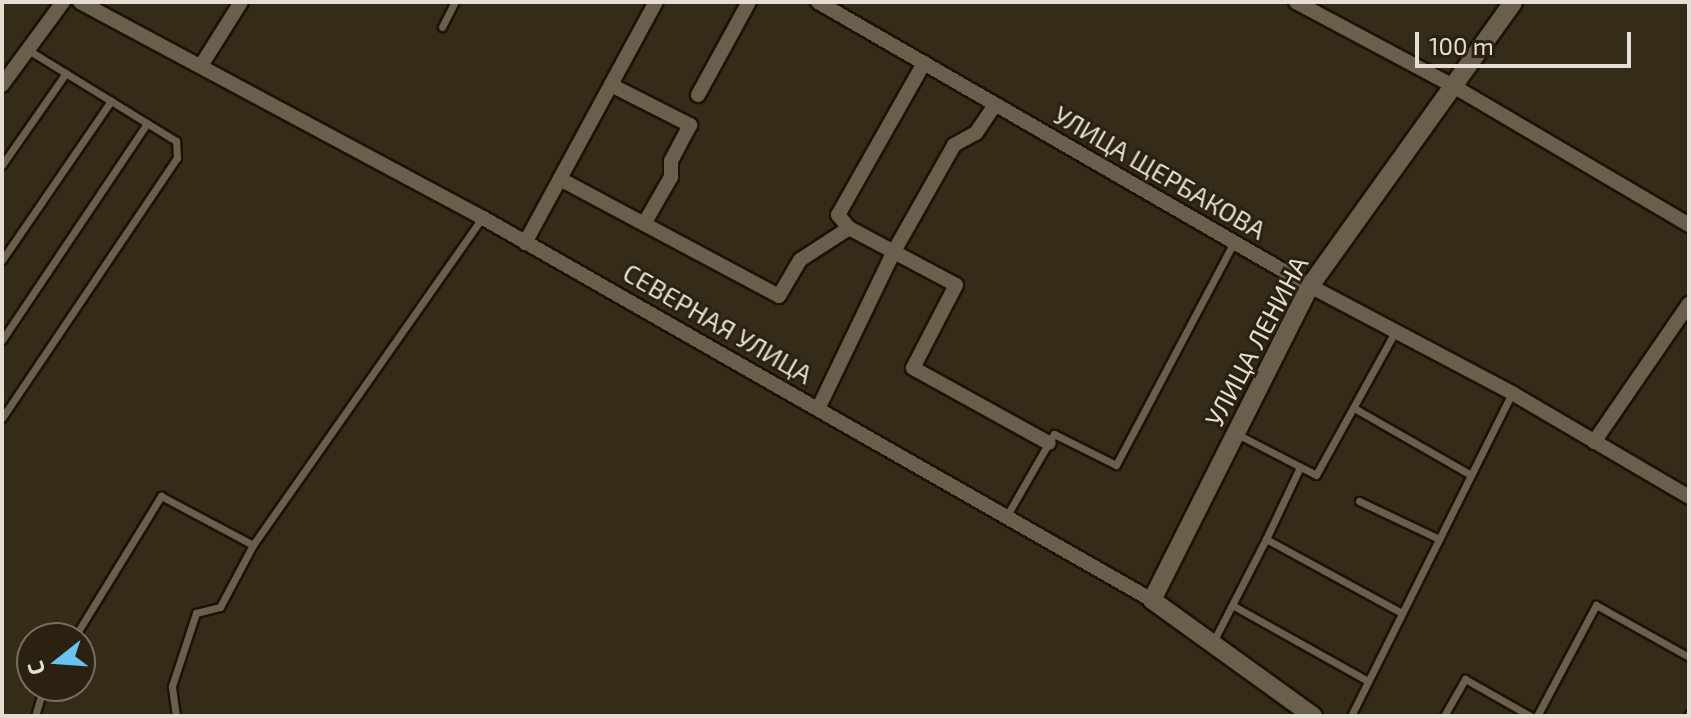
<!DOCTYPE html>
<meta charset="utf-8">
<style>
body{margin:0}
#map{position:relative;width:1691px;height:718px;overflow:hidden;background:#342b19;font-family:"Exo 2",sans-serif}
div>[style]{position:absolute}
[style*='--x']{left:calc(var(--x)*1px);top:calc(var(--y)*1px);width:calc(var(--w)*1px);rotate:calc(var(--a)*1deg)}
.roads{filter:drop-shadow(2px 0 #1c1304) drop-shadow(-2px 0 #1c1304) drop-shadow(0 2px #1c1304) drop-shadow(0 -2px #1c1304)}
.service>*{height:7px;margin:-3.5px;padding:0 3.5px;transform-origin:3.5px;border-radius:3.5px;background:#6a5f4c}
.minor>*{height:14px;margin:-7px;padding:0 7px;transform-origin:7px;border-radius:7px;background:#6a5f4c}
.tertiary>*{height:18px;margin:-9px;padding:0 9px;transform-origin:9px;border-radius:9px;background:#6a5f4c}
span{translate:-50% -50%;white-space:nowrap;text-align:center;line-height:1.15;-webkit-text-stroke:6px #2a2110;paint-order:stroke}
.street-label{font-size:26px;color:#e5ded4}
.frame{position:absolute;inset:0;border:4px solid #e5ded4;pointer-events:none}
.north{position:absolute;left:16px;top:622px;width:80px;height:80px;box-sizing:border-box;background:#2a2110;border:2px solid #756d5e;border-radius:50%;rotate:253deg;font-size:22px;font-weight:700;line-height:32px;text-align:center;color:#e5ded4}
.north::after{content:'';display:block;margin:auto;width:28px;height:36px;background:#67c4ef;clip-path:polygon(50% 0,100% 100%,50% 72%,0 100%)}
.scale{position:absolute;left:1415px;top:32px;width:216px;height:36px;box-sizing:border-box;border:4px solid #e5ded4;border-top:0;padding-left:10px;font-size:24px;line-height:28px;white-space:nowrap;color:#e5ded4;-webkit-text-stroke:6px #2a2110;paint-order:stroke}
</style>
<div id="map">
<div class="roads">
<div class="service">
<div style="--x:442;--y:27;--w:28;--a:-63"></div>
<div style="--x:2;--y:165;--w:112;--a:-55.2"></div>
<div style="--x:2;--y:260;--w:193;--a:-55.6"></div>
<div style="--x:2;--y:340;--w:261;--a:-56.2"></div>
<div style="--x:1354;--y:408;--w:135;--a:29.8"></div>
<div style="--x:2;--y:418;--w:313;--a:-56.1"></div>
<div style="--x:177;--y:158;--w:17;--a:-93"></div>
<div style="--x:176;--y:141;--w:174;--a:-148.4"></div>
<div style="--x:1237;--y:434;--w:89;--a:27.4"></div>
<div style="--x:1316;--y:475;--w:163;--a:-61.1"></div>
<div style="--x:1359;--y:501;--w:89;--a:25.4"></div>
<div style="--x:1006;--y:517;--w:96;--a:-60"></div>
<div style="--x:1054;--y:434;--w:69;--a:26.6"></div>
<div style="--x:1116;--y:465;--w:252;--a:-62.1"></div>
<div style="--x:1266;--y:539;--w:80;--a:-64.7"></div>
<div style="--x:1232;--y:605;--w:156;--a:29.2"></div>
<div style="--x:74;--y:638;--w:167;--a:-58.5"></div>
<div style="--x:161;--y:496;--w:104;--a:28"></div>
<div style="--x:253;--y:545;--w:399;--a:-55"></div>
<div style="--x:1213;--y:642;--w:116;--a:-62.8"></div>
<div style="--x:1266;--y:539;--w:155;--a:28.6"></div>
<div style="--x:35;--y:716;--w:31;--a:-73"></div>
<div style="--x:176;--y:716;--w:30;--a:-98"></div>
<div style="--x:172;--y:686;--w:77;--a:-71.8"></div>
<div style="--x:196;--y:613;--w:25;--a:-14"></div>
<div style="--x:220;--y:607;--w:70;--a:-62"></div>
<div style="--x:1351;--y:716;--w:361;--a:-63.5"></div>
<div style="--x:1444;--y:716;--w:43;--a:-60.4"></div>
<div style="--x:1465;--y:679;--w:75;--a:29.6"></div>
<div style="--x:1537;--y:716;--w:126;--a:-62"></div>
<div style="--x:1596;--y:605;--w:107;--a:29.2"></div>
<div style="--x:1688;--y:716;--w:2;--a:-63"></div>
</div>
<div class="minor">
<div style="--x:80;--y:2;--w:457;--a:28.2"></div>
<div style="--x:483;--y:218;--w:770;--a:29.73"></div>
<div style="--x:818;--y:2;--w:568;--a:30"></div>
<div style="--x:1310;--y:286;--w:229;--a:27.9"></div>
<div style="--x:1512;--y:393;--w:205;--a:30.4"></div>
<div style="--x:1296;--y:2;--w:180;--a:28.1"></div>
<div style="--x:1455;--y:87;--w:272;--a:30.5"></div>
<div style="--x:202;--y:64;--w:73;--a:-57.8"></div>
<div style="--x:2;--y:85;--w:103;--a:-53.7"></div>
<div style="--x:611;--y:85;--w:89;--a:26.9"></div>
<div style="--x:690;--y:125;--w:41;--a:117.8"></div>
<div style="--x:671;--y:161;--w:16;--a:90"></div>
<div style="--x:671;--y:177;--w:54;--a:119.9"></div>
<div style="--x:698;--y:95;--w:106;--a:-61.3"></div>
<div style="--x:560;--y:179;--w:248;--a:28.1"></div>
<div style="--x:779;--y:296;--w:42;--a:-59.7"></div>
<div style="--x:800;--y:260;--w:59;--a:-33.1"></div>
<div style="--x:849;--y:228;--w:121;--a:28"></div>
<div style="--x:956;--y:285;--w:93;--a:117.4"></div>
<div style="--x:913;--y:368;--w:155;--a:28.9"></div>
<div style="--x:849;--y:228;--w:17;--a:-130"></div>
<div style="--x:838;--y:215;--w:175;--a:-60.5"></div>
<div style="--x:525;--y:243;--w:274;--a:-61.5"></div>
<div style="--x:818;--y:409;--w:173;--a:-64.3"></div>
<div style="--x:893;--y:253;--w:124;--a:-60.5"></div>
<div style="--x:954;--y:145;--w:25;--a:-29"></div>
<div style="--x:976;--y:133;--w:34;--a:-56"></div>
<div style="--x:1594;--y:442;--w:168;--a:-55.5"></div>
</div>
<div class="tertiary">
<div style="--x:1313;--y:716;--w:198;--a:-144.2"></div>
<div style="--x:1152;--y:600;--w:352;--a:-63.3"></div>
<div style="--x:1310;--y:286;--w:349;--a:-54.4"></div>
</div>
</div>
<div class="street-label">
<span style="left:1160px;top:172px;rotate:30deg">УЛИЦА ЩЕРБАКОВА</span>
<span style="left:718px;top:323px;rotate:30deg">СЕВЕРНАЯ УЛИЦА</span>
<span style="left:1256px;top:341px;rotate:-62deg">УЛИЦА ЛЕНИНА</span>
</div>
<div class="frame"></div>
<div class="north">С</div>
<div class="scale">100 m</div>
</div>
